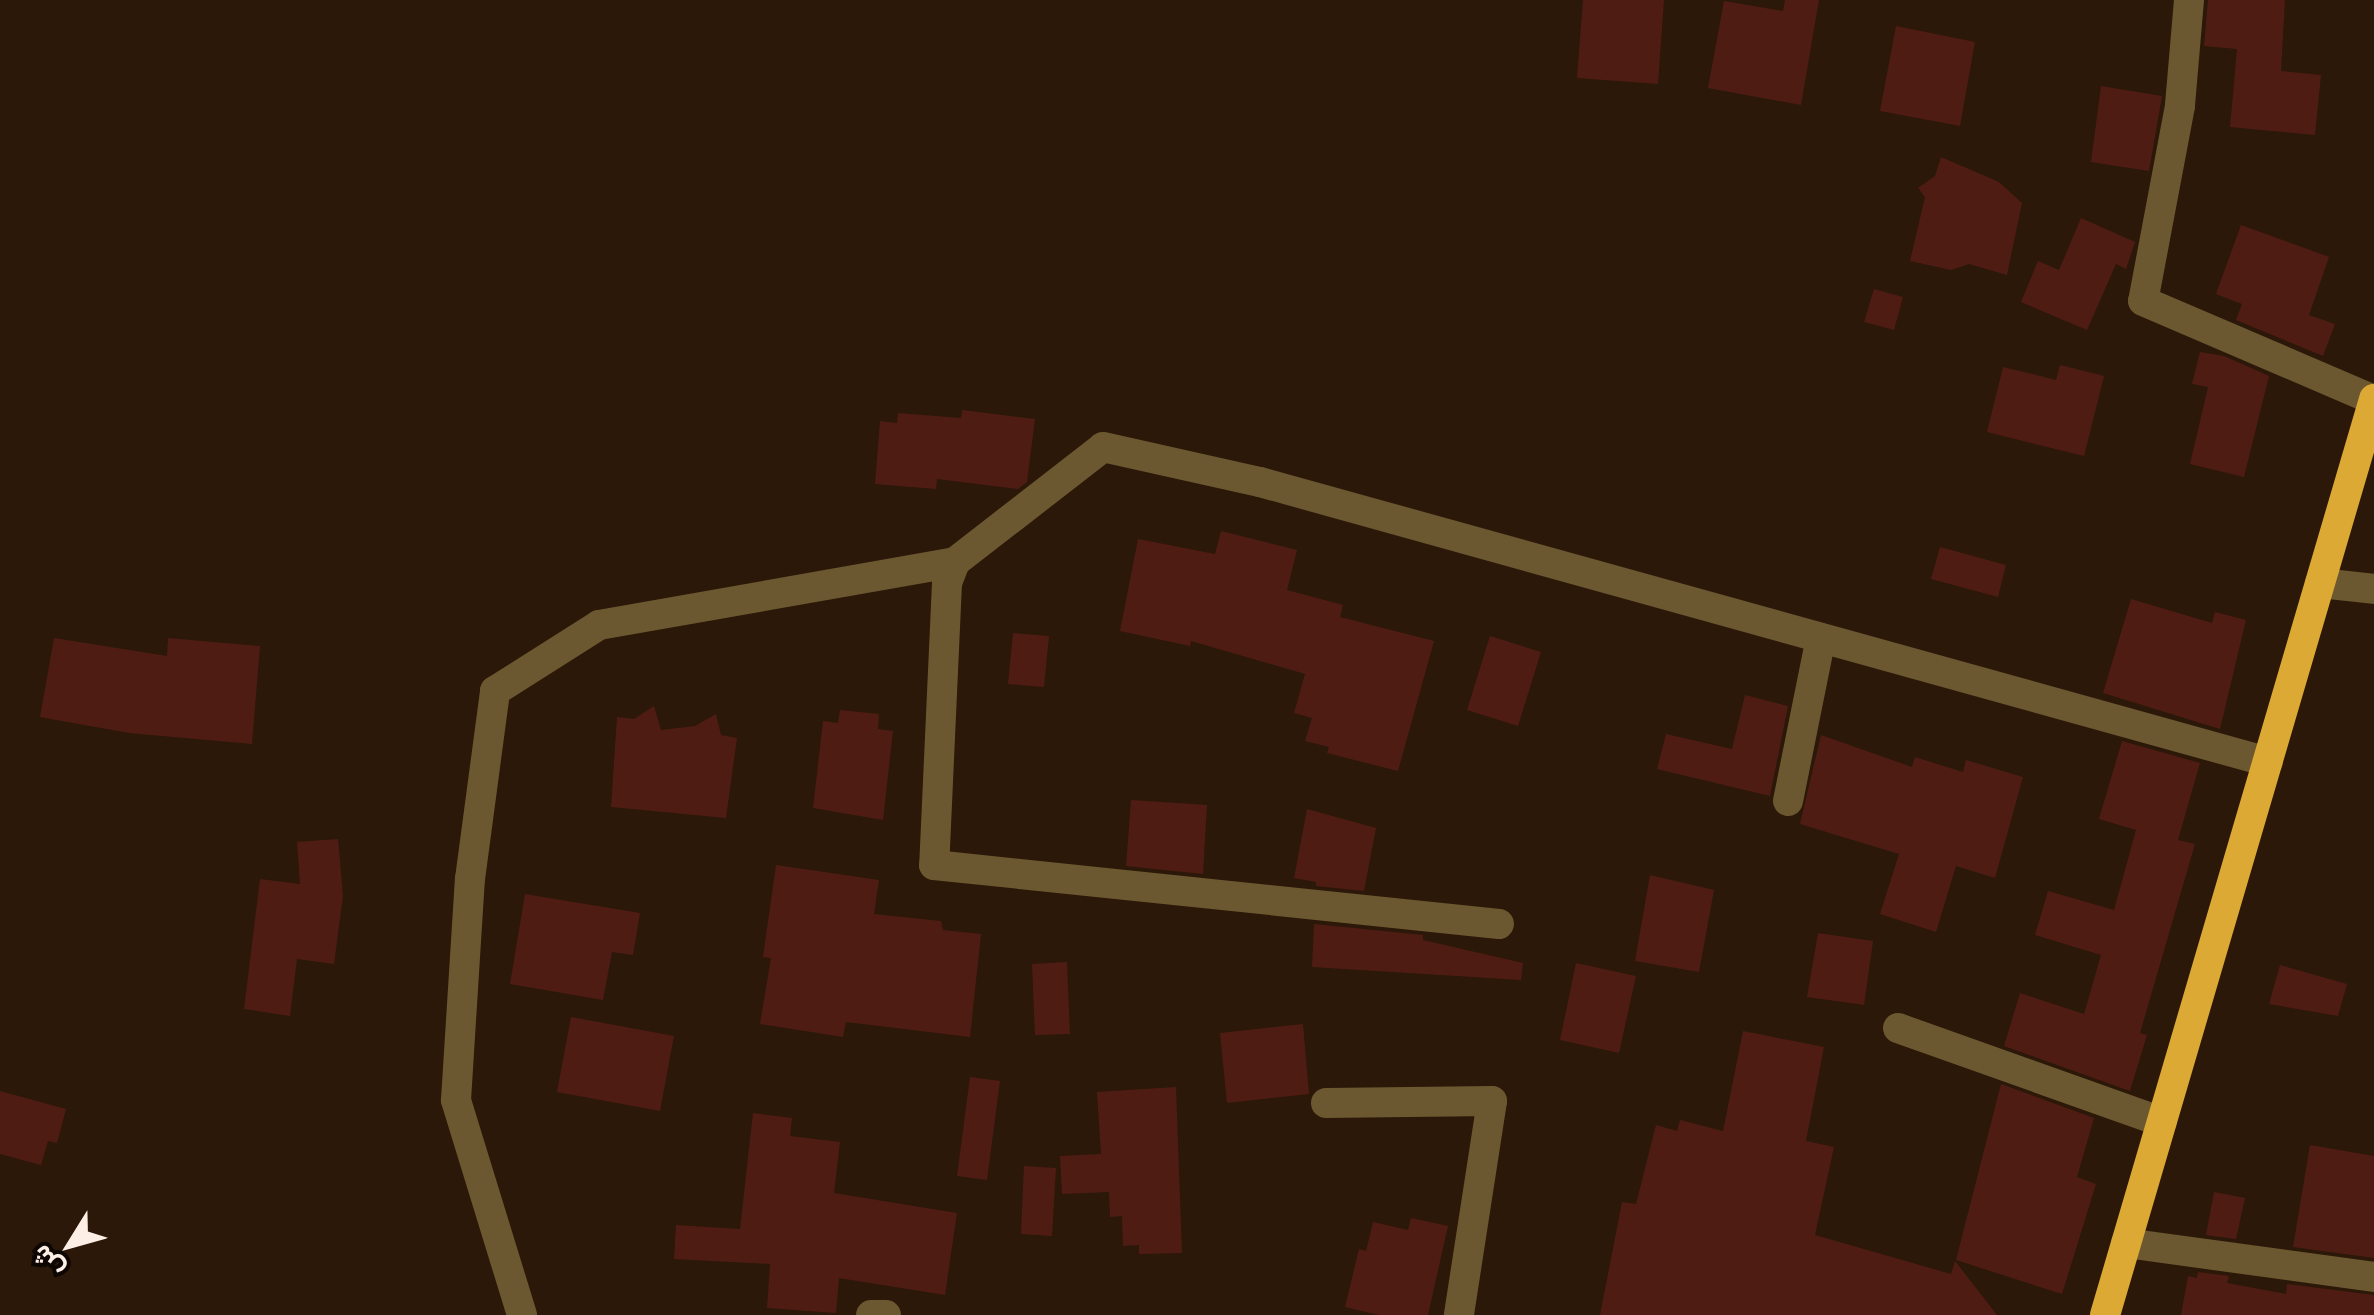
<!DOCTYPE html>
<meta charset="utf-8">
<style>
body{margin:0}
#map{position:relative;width:2374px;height:1315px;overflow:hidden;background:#2b1808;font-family:"Noto Sans",Vazirmatn,sans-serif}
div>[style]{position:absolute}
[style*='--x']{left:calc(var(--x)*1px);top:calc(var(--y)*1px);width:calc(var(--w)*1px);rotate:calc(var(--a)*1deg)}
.building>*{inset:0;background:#4f1c13}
.street>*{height:30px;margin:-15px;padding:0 15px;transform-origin:15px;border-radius:15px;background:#6c5830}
.highway>*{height:30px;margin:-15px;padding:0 15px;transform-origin:15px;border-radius:15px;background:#dda935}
span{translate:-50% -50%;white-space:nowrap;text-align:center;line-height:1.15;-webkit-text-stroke:8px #0d0602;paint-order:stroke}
.north{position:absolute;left:20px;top:1195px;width:100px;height:100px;-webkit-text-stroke:8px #0d0602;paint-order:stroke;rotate:233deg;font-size:28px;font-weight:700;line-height:40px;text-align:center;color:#fdefe5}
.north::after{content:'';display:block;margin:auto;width:35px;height:45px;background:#fdefe5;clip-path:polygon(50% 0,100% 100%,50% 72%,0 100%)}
</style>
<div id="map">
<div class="building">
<div style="clip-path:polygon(1583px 0,1664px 0,1658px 84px,1577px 78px)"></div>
<div style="clip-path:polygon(1785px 0,1819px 0,1801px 105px,1708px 88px,1724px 1px,1783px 11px)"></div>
<div style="clip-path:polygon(2208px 0,2285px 0,2281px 71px,2321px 75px,2315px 135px,2230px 127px,2237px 49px,2204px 46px)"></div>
<div style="clip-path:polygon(1896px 26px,1975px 42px,1960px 126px,1880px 111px)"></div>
<div style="clip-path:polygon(2101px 86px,2162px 96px,2149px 171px,2091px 162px)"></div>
<div style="clip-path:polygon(1941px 157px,1999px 182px,2022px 203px,2007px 275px,1969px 264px,1951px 270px,1910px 261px,1925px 197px,1918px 188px,1935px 176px)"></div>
<div style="clip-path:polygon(2081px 218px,2135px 242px,2126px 269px,2116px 264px,2087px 330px,2021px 302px,2038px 261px,2059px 270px)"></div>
<div style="clip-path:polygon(2241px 225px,2329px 257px,2309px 315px,2335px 324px,2323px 356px,2236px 320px,2242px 304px,2216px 294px)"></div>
<div style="clip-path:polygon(1874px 289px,1903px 297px,1894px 330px,1864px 322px)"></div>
<div style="clip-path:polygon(2200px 352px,2224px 356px,2269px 376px,2244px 477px,2190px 464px,2208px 387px,2192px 384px)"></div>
<div style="clip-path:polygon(2060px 365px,2104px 376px,2084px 456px,1987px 432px,2003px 367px,2056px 380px)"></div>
<div style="clip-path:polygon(962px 410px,1035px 419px,1027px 482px,1018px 489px,937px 479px,936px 489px,875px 484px,880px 421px,897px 423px,898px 413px,961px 418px)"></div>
<div style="clip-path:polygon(1221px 531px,1297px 550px,1287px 590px,1343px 605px,1340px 617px,1434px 641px,1398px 771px,1327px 753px,1329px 747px,1305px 741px,1312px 718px,1294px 713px,1305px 674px,1191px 641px,1190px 646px,1120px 631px,1138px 539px,1215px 554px)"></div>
<div style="clip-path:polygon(1940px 547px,2006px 565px,1998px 597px,1931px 579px)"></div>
<div style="clip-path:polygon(2131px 599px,2212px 623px,2215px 612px,2246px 620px,2220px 729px,2103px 693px)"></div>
<div style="clip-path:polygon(1013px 633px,1049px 636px,1044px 687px,1008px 684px)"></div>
<div style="clip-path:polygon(1490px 636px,1541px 652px,1518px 726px,1467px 710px)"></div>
<div style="clip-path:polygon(54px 638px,167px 656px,168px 638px,260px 646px,252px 744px,129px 733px,40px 717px)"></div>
<div style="clip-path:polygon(1745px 695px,1788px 706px,1770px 796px,1657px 769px,1666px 734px,1732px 749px)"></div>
<div style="clip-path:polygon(654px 706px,661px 730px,695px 726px,716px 714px,721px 735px,737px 738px,726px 818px,611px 807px,617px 717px,634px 719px)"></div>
<div style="clip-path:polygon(840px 710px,879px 714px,878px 729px,893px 731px,883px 820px,813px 808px,823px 721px,838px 723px)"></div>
<div style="clip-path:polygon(1821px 735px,1912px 767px,1915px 757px,1963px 772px,1966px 760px,2023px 777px,1995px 878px,1956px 866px,1936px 932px,1880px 914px,1899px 854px,1800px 824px)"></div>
<div style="clip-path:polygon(2122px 741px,2200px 763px,2178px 840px,2195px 844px,2140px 1033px,2147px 1035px,2130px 1091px,2004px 1046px,2020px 993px,2084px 1014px,2101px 955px,2035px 935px,2048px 891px,2114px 910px,2136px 830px,2099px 819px)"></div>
<div style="clip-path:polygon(1131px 800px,1207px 805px,1203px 874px,1126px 866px)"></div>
<div style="clip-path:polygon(1307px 809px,1376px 828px,1364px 891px,1316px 886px,1316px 882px,1294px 878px)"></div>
<div style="clip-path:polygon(338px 839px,343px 896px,334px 964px,297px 959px,290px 1016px,244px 1009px,260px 879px,300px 884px,297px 842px)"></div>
<div style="clip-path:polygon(776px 865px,879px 880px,874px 914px,941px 921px,943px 930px,981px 934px,970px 1037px,846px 1022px,843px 1037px,760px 1024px,771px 958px,763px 957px)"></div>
<div style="clip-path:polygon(1650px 875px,1714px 890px,1699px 972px,1635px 961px)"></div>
<div style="clip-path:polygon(525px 894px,640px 913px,633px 955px,612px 952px,603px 1000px,510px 984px)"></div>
<div style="clip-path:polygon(1314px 924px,1423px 935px,1423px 940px,1523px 963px,1521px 980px,1312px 967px)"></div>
<div style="clip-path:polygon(1818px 933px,1873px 941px,1864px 1005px,1807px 997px)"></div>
<div style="clip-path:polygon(1067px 962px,1070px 1034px,1035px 1035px,1032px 964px)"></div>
<div style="clip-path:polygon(1576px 963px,1636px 976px,1619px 1053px,1560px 1040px)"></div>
<div style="clip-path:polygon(2280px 965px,2347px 984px,2338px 1016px,2269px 1004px)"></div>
<div style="clip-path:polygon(571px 1017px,674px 1036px,660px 1111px,557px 1092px)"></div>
<div style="clip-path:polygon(1303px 1024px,1309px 1094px,1227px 1103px,1220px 1033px)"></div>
<div style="clip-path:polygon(1743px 1031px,1824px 1047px,1806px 1141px,1834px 1147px,1815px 1235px,1951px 1274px,1955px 1261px,1997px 1315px,1600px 1315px,1622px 1202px,1636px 1204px,1656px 1125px,1677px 1131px,1680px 1120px,1723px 1131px)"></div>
<div style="clip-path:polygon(970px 1077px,1000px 1081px,987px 1180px,957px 1176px)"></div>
<div style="clip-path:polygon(2001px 1084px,2094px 1118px,2077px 1177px,2096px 1184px,2062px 1294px,1956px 1260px)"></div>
<div style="clip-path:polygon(1176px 1087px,1182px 1253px,1139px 1254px,1139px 1245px,1123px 1246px,1122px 1216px,1110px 1217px,1109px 1192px,1062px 1194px,1060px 1156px,1101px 1154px,1097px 1092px)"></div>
<div style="clip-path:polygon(0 1091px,66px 1109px,57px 1143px,48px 1141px,41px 1165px,0 1154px)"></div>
<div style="clip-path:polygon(753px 1113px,792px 1118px,790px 1136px,840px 1142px,834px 1193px,957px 1213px,945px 1295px,839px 1278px,836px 1313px,767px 1308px,770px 1264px,674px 1259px,676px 1225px,740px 1229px)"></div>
<div style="clip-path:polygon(2310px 1145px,2374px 1156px,2374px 1258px,2293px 1247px)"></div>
<div style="clip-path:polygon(1024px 1166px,1056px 1168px,1052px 1236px,1021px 1234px)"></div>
<div style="clip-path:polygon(2214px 1192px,2245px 1198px,2236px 1239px,2206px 1235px)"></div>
<div style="clip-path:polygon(1411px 1218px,1448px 1226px,1428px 1315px,1379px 1315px,1345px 1307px,1359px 1249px,1366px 1251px,1373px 1222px,1408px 1230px)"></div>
<div style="clip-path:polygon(2198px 1272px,2229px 1276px,2227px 1283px,2286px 1294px,2287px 1284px,2374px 1295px,2374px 1315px,2181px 1315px,2188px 1276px,2197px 1278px)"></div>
</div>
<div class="street">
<div style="--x:2189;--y:0;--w:106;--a:94.9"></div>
<div style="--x:2180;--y:106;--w:198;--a:100.7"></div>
<div style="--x:2143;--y:301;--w:251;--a:23.2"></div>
<div style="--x:955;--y:562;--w:22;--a:111"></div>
<div style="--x:947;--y:583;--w:282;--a:92.6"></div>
<div style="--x:934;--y:865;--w:568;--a:5.96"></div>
<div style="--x:2320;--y:583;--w:54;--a:6.3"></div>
<div style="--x:1788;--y:801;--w:166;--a:-78.6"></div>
<div style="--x:1898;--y:1028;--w:280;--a:19.6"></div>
<div style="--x:1326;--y:1103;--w:166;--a:-0.7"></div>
<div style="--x:1492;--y:1101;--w:217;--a:98.8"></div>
<div style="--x:2126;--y:1243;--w:250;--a:7.8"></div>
<div style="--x:522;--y:1315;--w:225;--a:-107.1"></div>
<div style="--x:456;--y:1100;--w:221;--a:-86.4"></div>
<div style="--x:470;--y:879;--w:190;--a:-82.4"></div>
<div style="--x:495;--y:691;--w:123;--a:-32.4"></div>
<div style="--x:599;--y:625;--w:362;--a:-10"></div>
<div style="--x:955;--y:562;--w:187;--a:-37.8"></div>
<div style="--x:1103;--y:447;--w:161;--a:12.6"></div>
<div style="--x:1260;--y:482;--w:1046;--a:15.52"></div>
<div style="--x:871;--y:1315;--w:15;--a:0"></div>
</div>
<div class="highway">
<div style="--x:2105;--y:1315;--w:955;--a:-73.63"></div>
</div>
<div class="north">ش</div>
</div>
